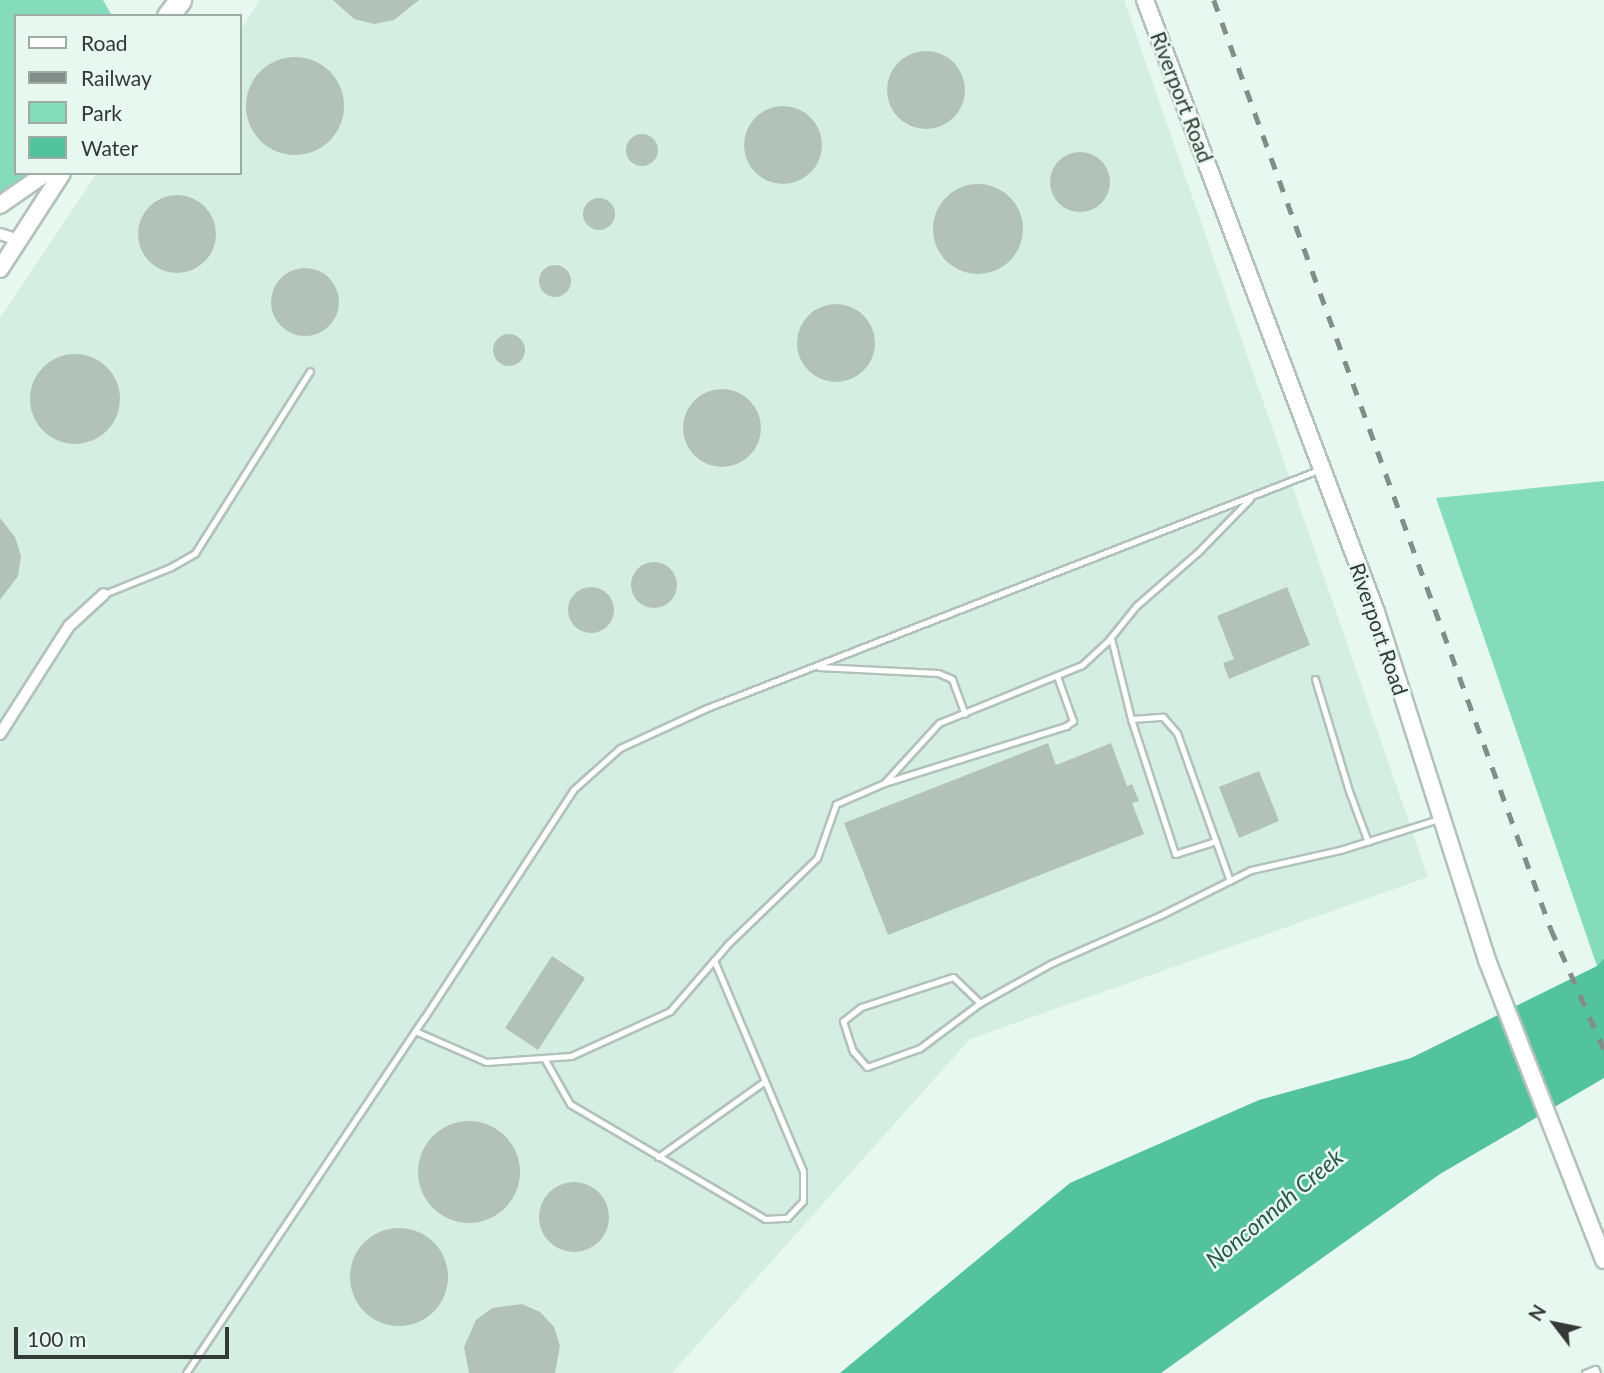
<!DOCTYPE html>
<style>
body{margin:0}
#map{position:relative;width:1604px;height:1373px;overflow:hidden;background:#e7f8f0;font-family:Lato,sans-serif}
div>[style]{position:absolute}
[style*='--x']{left:calc(var(--x)*1px);top:calc(var(--y)*1px);width:calc(var(--w)*1px);rotate:calc(var(--a)*1deg)}
.built>*{inset:0;background:#d4eee3}
.green>*{inset:0;background:#84dcbc}
.water>*{inset:0;background:#53c39e}
.building>*{inset:0;background:#b2c2bb}
.round{border-radius:50%}
.roads{filter:drop-shadow(2px 0 #b2c2bb) drop-shadow(-2px 0 #b2c2bb) drop-shadow(0 2px #b2c2bb) drop-shadow(0 -2px #b2c2bb)}
.lane>*{height:5px;margin:-2.5px;padding:0 2.5px;transform-origin:2.5px;border-radius:2.5px;background:#fff}
.street>*{height:10px;margin:-5px;padding:0 5px;transform-origin:5px;border-radius:5px;background:#fff}
.secondary>*{height:16px;margin:-8px;padding:0 8px;transform-origin:8px;border-radius:8px;background:#fff}
.highway>*{height:21px;margin:-10.5px;padding:0 10.5px;transform-origin:10.5px;border-radius:10.5px;background:#fff}
.rail>*{height:4.5px;margin-top:-2.25px;transform-origin:0;background:repeating-linear-gradient(90deg,#818d88 0 12px,transparent 0 24px)}
span{translate:-50% -50%;white-space:nowrap;text-align:center;line-height:1.15;-webkit-text-stroke:5px #e7f8f0;paint-order:stroke}
.street-label{font-size:21px;color:#323936}
.water-label{font-size:23px;color:#295848;font-style:italic}
.legend{position:absolute;left:14px;top:14px;width:228px;height:161px;box-sizing:border-box;background:#e7f8f0;border:2px solid #9faca6;margin:0;padding:9px 12px;list-style:none;font-size:21px;color:#323936}
.legend li{display:flex;align-items:center;gap:14px;height:35px}
.legend b{width:35px;border:2px solid #9faca6}
.north{position:absolute;left:1520px;top:1289px;width:70px;height:70px;-webkit-text-stroke:5px #e7f8f0;paint-order:stroke;rotate:302deg;font-size:19px;font-weight:700;line-height:28px;text-align:center;color:#323936}
.north::after{content:'';display:block;margin:auto;width:24px;height:32px;background:#323936;clip-path:polygon(50% 0,100% 100%,50% 72%,0 100%)}
.scale{position:absolute;left:14px;top:1327px;width:215px;height:32px;box-sizing:border-box;border:4px solid #323936;border-top:0;padding-left:9px;font-size:21px;line-height:24px;white-space:nowrap;color:#323936;-webkit-text-stroke:5px #e7f8f0;paint-order:stroke}
</style>
<div id="map">
<div class="built">
<div style="clip-path:polygon(260px 0,1124px 0,1428px 877px,970px 1039px,672px 1373px,0 1373px,0 318px,97px 173px,240px 173px,240px 31px)"></div>
</div>
<div class="green">
<div style="clip-path:polygon(0 0,103px 0,112px 16px,16px 16px,16px 173px,28px 173px,0 217px)"></div>
<div style="clip-path:polygon(1604px 481px,1604px 958px,1597px 966px,1436px 498px)"></div>
</div>
<div class="water">
<div style="clip-path:polygon(1604px 958px,1604px 1078px,1440px 1174px,1161px 1373px,840px 1373px,1070px 1183px,1259px 1100px,1411px 1058px,1597px 966px)"></div>
</div>
<div class="building">
<div style="clip-path:polygon(333px 0,419px 0,394px 20px,374px 24px,354px 19px)"></div>
<div class="round" style="left:887px;top:51px;width:78px;height:78px"></div>
<div class="round" style="left:246px;top:57px;width:98px;height:98px"></div>
<div class="round" style="left:744px;top:106px;width:78px;height:78px"></div>
<div class="round" style="left:626px;top:134px;width:32px;height:32px"></div>
<div class="round" style="left:1050px;top:152px;width:60px;height:60px"></div>
<div class="round" style="left:933px;top:184px;width:90px;height:90px"></div>
<div class="round" style="left:138px;top:195px;width:78px;height:78px"></div>
<div class="round" style="left:583px;top:198px;width:32px;height:32px"></div>
<div class="round" style="left:539px;top:265px;width:32px;height:32px"></div>
<div class="round" style="left:271px;top:268px;width:68px;height:68px"></div>
<div class="round" style="left:797px;top:304px;width:78px;height:78px"></div>
<div class="round" style="left:493px;top:334px;width:32px;height:32px"></div>
<div class="round" style="left:30px;top:354px;width:90px;height:90px"></div>
<div class="round" style="left:683px;top:389px;width:78px;height:78px"></div>
<div style="clip-path:polygon(0 518px,15px 537px,21px 556px,18px 576px,0 600px)"></div>
<div class="round" style="left:631px;top:562px;width:46px;height:46px"></div>
<div style="clip-path:polygon(1287px 587px,1310px 645px,1229px 679px,1223px 663px,1234px 659px,1217px 616px)"></div>
<div class="round" style="left:568px;top:587px;width:46px;height:46px"></div>
<div style="clip-path:polygon(1048px 743px,1056px 765px,1111px 743px,1127px 786px,1132px 784px,1139px 801px,1132px 803px,1144px 834px,888px 935px,844px 823px)"></div>
<div style="clip-path:polygon(1259px 771px,1279px 821px,1239px 838px,1219px 787px)"></div>
<div style="clip-path:polygon(552px 956px,585px 978px,538px 1050px,505px 1028px)"></div>
<div class="round" style="left:418px;top:1121px;width:102px;height:102px"></div>
<div class="round" style="left:539px;top:1182px;width:70px;height:70px"></div>
<div class="round" style="left:350px;top:1228px;width:98px;height:98px"></div>
<div style="clip-path:polygon(522px 1304px,540px 1312px,554px 1327px,560px 1346px,555px 1373px,469px 1373px,464px 1347px,476px 1320px,492px 1308px)"></div>
</div>
<div class="roads">
<div class="lane">
<div style="--x:104;--y:594;--w:72;--a:-21.9"></div>
<div style="--x:171;--y:567;--w:28;--a:-30"></div>
<div style="--x:195;--y:553;--w:215;--a:-57.7"></div>
<div style="--x:1111;--y:638;--w:83;--a:76.1"></div>
<div style="--x:1131;--y:719;--w:142;--a:71.9"></div>
<div style="--x:1175;--y:854;--w:43;--a:-17.6"></div>
<div style="--x:819;--y:667;--w:119;--a:2.9"></div>
<div style="--x:938;--y:673;--w:15;--a:23"></div>
<div style="--x:952;--y:679;--w:37;--a:70"></div>
<div style="--x:1315;--y:679;--w:117;--a:73.1"></div>
<div style="--x:1349;--y:791;--w:54;--a:69.6"></div>
<div style="--x:1131;--y:719;--w:32;--a:-4"></div>
<div style="--x:1163;--y:717;--w:21;--a:49"></div>
<div style="--x:1177;--y:733;--w:157;--a:70.3"></div>
<div style="--x:886;--y:781;--w:79;--a:-47.6"></div>
<div style="--x:939;--y:723;--w:154;--a:-22.1"></div>
<div style="--x:1082;--y:665;--w:34;--a:-43"></div>
<div style="--x:1107;--y:642;--w:46;--a:-51.1"></div>
<div style="--x:1136;--y:606;--w:84;--a:-41.1"></div>
<div style="--x:1199;--y:551;--w:73;--a:-45.6"></div>
<div style="--x:980;--y:1003;--w:37;--a:-136"></div>
<div style="--x:953;--y:977;--w:97;--a:161.9"></div>
<div style="--x:861;--y:1007;--w:23;--a:142"></div>
<div style="--x:843;--y:1021;--w:32;--a:72"></div>
<div style="--x:853;--y:1051;--w:21;--a:49"></div>
<div style="--x:867;--y:1067;--w:56;--a:-19.7"></div>
<div style="--x:920;--y:1048;--w:75;--a:-36.9"></div>
<div style="--x:980;--y:1003;--w:82;--a:-29.1"></div>
<div style="--x:1052;--y:963;--w:119;--a:-23.8"></div>
<div style="--x:1161;--y:915;--w:101;--a:-26.6"></div>
<div style="--x:1251;--y:870;--w:91;--a:-12.7"></div>
<div style="--x:1340;--y:850;--w:104;--a:-17.4"></div>
<div style="--x:415;--y:1031;--w:77;--a:23.6"></div>
<div style="--x:486;--y:1062;--w:85;--a:-4"></div>
<div style="--x:571;--y:1056;--w:109;--a:-24.4"></div>
<div style="--x:670;--y:1011;--w:90;--a:-49.1"></div>
<div style="--x:729;--y:943;--w:122;--a:-44"></div>
<div style="--x:817;--y:858;--w:57;--a:-70.6"></div>
<div style="--x:836;--y:804;--w:52;--a:-23.6"></div>
<div style="--x:884;--y:783;--w:191;--a:-17.4"></div>
<div style="--x:1066;--y:726;--w:9;--a:-36"></div>
<div style="--x:1073;--y:721;--w:48;--a:-109.6"></div>
<div style="--x:544;--y:1058;--w:53;--a:60.5"></div>
<div style="--x:570;--y:1104;--w:226;--a:30.5"></div>
<div style="--x:765;--y:1219;--w:22;--a:-3"></div>
<div style="--x:787;--y:1218;--w:23;--a:-47"></div>
<div style="--x:803;--y:1201;--w:30;--a:-90"></div>
<div style="--x:803;--y:1171;--w:229;--a:-112.9"></div>
<div style="--x:658;--y:1157;--w:131;--a:-35.4"></div>
<div style="--x:186;--y:1373;--w:427;--a:-56.2"></div>
<div style="--x:424;--y:1018;--w:272;--a:-56.8"></div>
<div style="--x:573;--y:790;--w:63;--a:-41.8"></div>
<div style="--x:620;--y:748;--w:96;--a:-24.7"></div>
<div style="--x:707;--y:708;--w:659;--a:-21.27"></div>
<div style="--x:1585;--y:1373;--w:11;--a:-22"></div>
<div style="--x:1595;--y:1369;--w:4;--a:63"></div>
</div>
<div class="street">
<div style="--x:0;--y:234;--w:19;--a:18"></div>
<div style="--x:0;--y:734;--w:128;--a:-57.4"></div>
<div style="--x:69;--y:626;--w:47;--a:-42.4"></div>
</div>
<div class="secondary">
<div style="--x:1145;--y:0;--w:654;--a:69.32"></div>
<div style="--x:1376;--y:612;--w:365;--a:72.3"></div>
<div style="--x:1487;--y:960;--w:322;--a:68.7"></div>
<div style="--x:0;--y:205;--w:56;--a:-34.8"></div>
<div style="--x:0;--y:269;--w:114;--a:-57.1"></div>
</div>
<div class="highway">
<div style="--x:168;--y:16;--w:20;--a:-53"></div>
</div>
</div>
<div class="rail">
<div style="--x:1214;--y:0;--w:988;--a:70.06"></div>
<div style="--x:1551;--y:929;--w:131;--a:66.2"></div>
</div>
<div class="street-label">
<span style="left:1182px;top:97px;rotate:69deg">Riverport Road</span>
<span style="left:1379px;top:629px;rotate:71deg">Riverport Road</span>
</div>
<div class="water-label">
<span style="left:1274px;top:1208px;rotate:-40deg">Nonconnah Creek</span>
</div>
<ul class="legend">
<li><b style="height:9px;background:#fff"></b>Road</li>
<li><b style="height:9px;background:#818d88"></b>Railway</li>
<li><b style="height:19px;background:#84dcbc"></b>Park</li>
<li><b style="height:19px;background:#53c39e"></b>Water</li>
</ul>
<div class="north">N</div>
<div class="scale">100 m</div>
</div>
